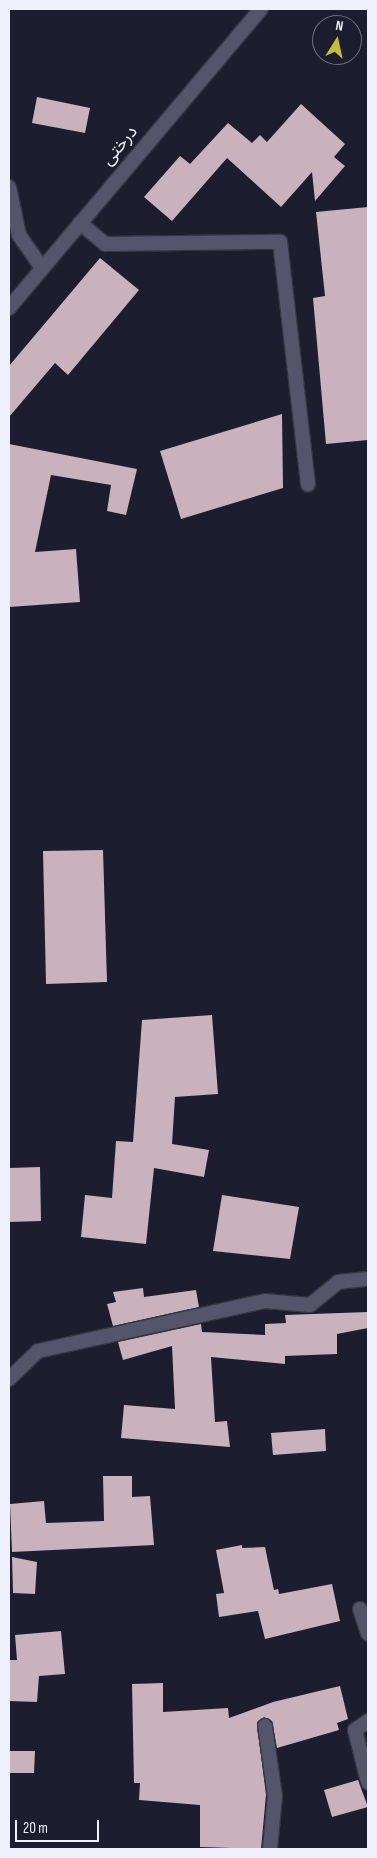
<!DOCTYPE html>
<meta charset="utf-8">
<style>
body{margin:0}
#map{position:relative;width:377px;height:1858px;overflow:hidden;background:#1c1d2e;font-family:"Sofia Sans Condensed","Noto Sans Arabic",sans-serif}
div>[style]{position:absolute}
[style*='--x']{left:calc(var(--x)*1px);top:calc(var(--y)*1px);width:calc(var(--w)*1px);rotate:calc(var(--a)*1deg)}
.building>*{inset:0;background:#c9b1be}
.roads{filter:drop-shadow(1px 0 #353644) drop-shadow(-1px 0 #353644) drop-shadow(0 1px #353644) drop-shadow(0 -1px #353644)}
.minor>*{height:14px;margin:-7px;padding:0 7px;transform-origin:7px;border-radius:7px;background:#54556a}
.tertiary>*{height:14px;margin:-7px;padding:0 7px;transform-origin:7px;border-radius:7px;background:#54556a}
span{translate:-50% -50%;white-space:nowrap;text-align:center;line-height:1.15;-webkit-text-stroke:5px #1c1d2e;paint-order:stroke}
.street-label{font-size:18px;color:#eef0fc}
.frame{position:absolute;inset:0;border:10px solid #eef0fc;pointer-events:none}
.north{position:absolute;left:312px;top:15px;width:50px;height:50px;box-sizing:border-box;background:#1c1d2e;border:1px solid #707180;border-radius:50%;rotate:10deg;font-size:14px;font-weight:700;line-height:20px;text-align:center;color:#eef0fc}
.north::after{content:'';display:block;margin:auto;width:18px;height:22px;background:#c3bd3e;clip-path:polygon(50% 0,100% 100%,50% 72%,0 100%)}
.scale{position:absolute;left:15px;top:1820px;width:84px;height:22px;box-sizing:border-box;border:2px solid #eef0fc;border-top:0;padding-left:6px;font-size:15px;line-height:18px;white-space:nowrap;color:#eef0fc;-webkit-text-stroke:4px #1c1d2e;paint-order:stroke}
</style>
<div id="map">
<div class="building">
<div style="clip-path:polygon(37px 97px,90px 108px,85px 133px,32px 123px)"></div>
<div style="clip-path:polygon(301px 104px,345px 144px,334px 157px,345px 166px,315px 201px,312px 172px,281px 207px,227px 158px,172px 221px,144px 197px,180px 156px,190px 164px,228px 123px,252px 143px,260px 135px,267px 142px)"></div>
<div style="clip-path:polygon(368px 207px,368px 440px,326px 444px,313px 298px,325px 296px,316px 212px)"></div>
<div style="clip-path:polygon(100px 258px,139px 290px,68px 375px,55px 363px,9px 417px,9px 366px)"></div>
<div style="clip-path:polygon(282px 414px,283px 488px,181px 519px,160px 451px)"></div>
<div style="clip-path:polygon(9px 444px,137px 469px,126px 515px,107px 511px,111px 485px,51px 475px,35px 552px,76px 549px,80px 602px,9px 607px)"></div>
<div style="clip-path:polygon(103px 850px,107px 982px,46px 984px,43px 851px)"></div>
<div style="clip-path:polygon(212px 1015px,218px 1094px,175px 1097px,172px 1144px,209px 1150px,204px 1177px,154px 1168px,146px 1244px,81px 1237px,85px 1195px,112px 1198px,116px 1141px,133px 1142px,142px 1020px)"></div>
<div style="clip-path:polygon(40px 1167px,41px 1221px,9px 1222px,9px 1168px)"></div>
<div style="clip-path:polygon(222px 1195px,299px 1207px,290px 1259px,213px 1251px)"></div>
<div style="clip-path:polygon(143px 1288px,144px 1297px,196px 1290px,199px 1307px,113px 1326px,107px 1304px,116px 1302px,113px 1292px)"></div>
<div style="clip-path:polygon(368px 1312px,368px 1328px,337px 1334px,337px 1354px,285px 1356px,285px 1364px,211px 1357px,215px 1422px,227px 1421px,230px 1447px,121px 1438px,124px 1405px,175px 1409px,172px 1346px,123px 1360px,118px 1342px,201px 1324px,202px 1332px,265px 1335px,265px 1324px,286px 1323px,285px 1315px)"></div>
<div style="clip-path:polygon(325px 1429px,326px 1451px,273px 1455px,271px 1433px)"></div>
<div style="clip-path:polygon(103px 1476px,132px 1476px,132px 1497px,150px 1496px,154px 1545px,12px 1552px,10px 1504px,44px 1501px,46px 1523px,104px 1521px)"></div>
<div style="clip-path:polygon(242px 1545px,242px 1548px,265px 1547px,274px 1590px,278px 1589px,279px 1594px,332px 1584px,340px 1621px,265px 1639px,258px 1611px,219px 1617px,216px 1594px,224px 1593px,216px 1550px)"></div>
<div style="clip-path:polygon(12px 1557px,37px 1562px,35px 1594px,13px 1593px)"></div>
<div style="clip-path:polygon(61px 1631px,65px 1674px,39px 1676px,37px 1702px,9px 1701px,9px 1660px,17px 1660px,15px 1635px)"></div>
<div style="clip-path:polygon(163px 1683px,163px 1712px,228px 1708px,229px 1718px,273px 1702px,340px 1686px,348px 1719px,337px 1723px,339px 1730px,277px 1748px,272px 1721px,264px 1717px,257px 1722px,266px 1795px,261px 1849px,200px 1847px,200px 1805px,139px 1800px,140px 1783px,134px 1783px,132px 1684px)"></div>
<div style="clip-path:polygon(9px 1751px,35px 1751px,34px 1773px,9px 1773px)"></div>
<div style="clip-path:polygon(358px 1780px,368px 1807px,332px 1817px,324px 1790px)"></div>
</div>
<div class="roads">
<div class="minor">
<div style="--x:9;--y:187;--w:49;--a:78.2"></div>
<div style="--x:19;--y:235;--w:40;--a:55.1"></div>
<div style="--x:80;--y:223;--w:33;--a:40"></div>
<div style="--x:105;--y:244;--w:175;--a:-0.7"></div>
<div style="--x:280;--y:242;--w:244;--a:83.4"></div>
<div style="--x:9;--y:1379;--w:40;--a:-44"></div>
<div style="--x:38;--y:1351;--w:232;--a:-12.4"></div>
<div style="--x:265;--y:1301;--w:45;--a:5.1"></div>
<div style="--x:310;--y:1305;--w:36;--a:-39"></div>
<div style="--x:338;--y:1282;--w:30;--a:-6"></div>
<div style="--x:360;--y:1609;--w:26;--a:72"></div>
<div style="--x:368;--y:1721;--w:16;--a:145"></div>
<div style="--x:355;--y:1730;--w:54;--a:76"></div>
<div style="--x:265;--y:1726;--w:71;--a:81.9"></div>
<div style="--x:275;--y:1796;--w:53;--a:95.4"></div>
</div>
<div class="tertiary">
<div style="--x:9;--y:308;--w:391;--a:-49.9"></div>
</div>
</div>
<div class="street-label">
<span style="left:120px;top:146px;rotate:-50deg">درختی</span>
</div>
<div class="frame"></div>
<div class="north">N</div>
<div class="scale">20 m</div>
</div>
